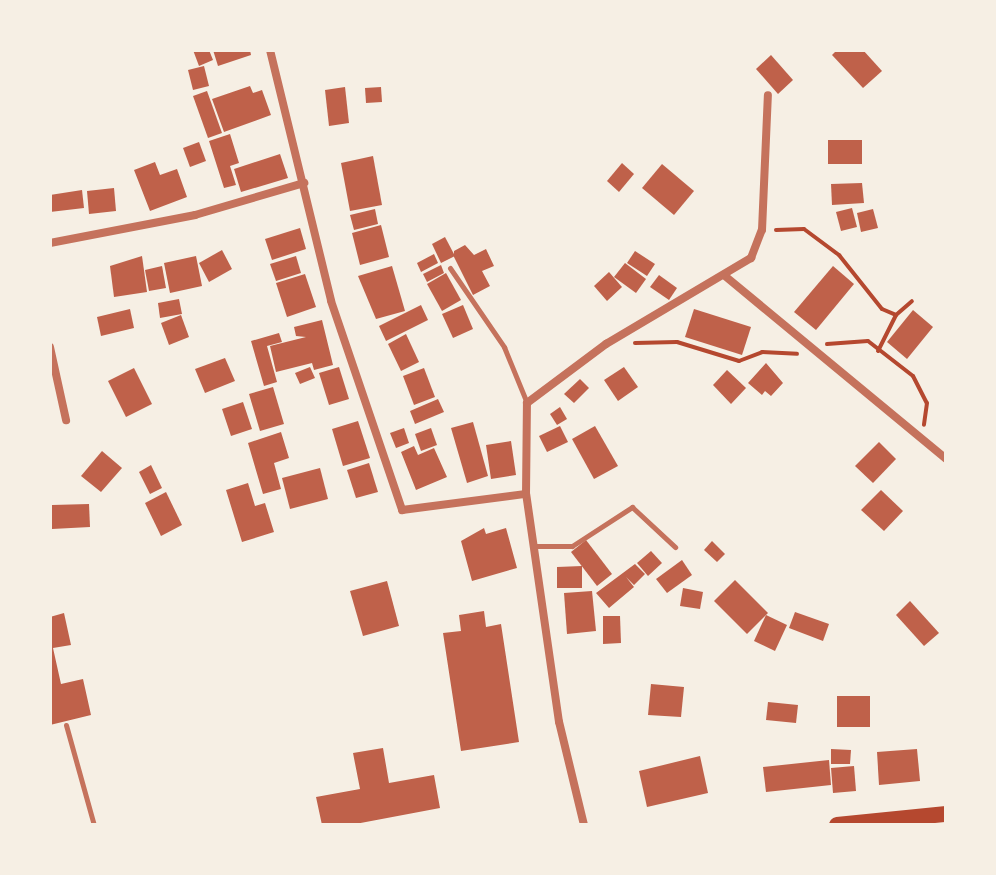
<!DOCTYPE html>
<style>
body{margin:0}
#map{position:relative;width:996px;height:875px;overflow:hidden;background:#f6efe4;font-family:"DM Sans",sans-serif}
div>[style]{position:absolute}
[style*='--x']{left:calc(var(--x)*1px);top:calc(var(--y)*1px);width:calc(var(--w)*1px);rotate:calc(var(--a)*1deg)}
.building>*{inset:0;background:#bf614a}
.path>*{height:4px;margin:-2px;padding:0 2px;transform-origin:2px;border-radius:2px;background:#b5482f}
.service>*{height:5px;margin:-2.5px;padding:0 2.5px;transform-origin:2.5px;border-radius:2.5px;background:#c5725c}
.minor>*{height:8px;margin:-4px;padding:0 4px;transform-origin:4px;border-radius:4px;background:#c5725c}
.trunk>*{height:16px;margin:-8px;padding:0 8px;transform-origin:8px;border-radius:8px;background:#b5482f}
span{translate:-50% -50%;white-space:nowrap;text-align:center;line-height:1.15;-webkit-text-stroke:6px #f6efe4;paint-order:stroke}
.frame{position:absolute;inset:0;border:52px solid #f6efe4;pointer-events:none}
</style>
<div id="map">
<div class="building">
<div style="clip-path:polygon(193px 50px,209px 50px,213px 60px,199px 66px)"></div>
<div style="clip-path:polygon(213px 50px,250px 50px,251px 55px,218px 66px)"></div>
<div style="clip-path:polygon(837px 50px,863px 50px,882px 71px,863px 88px,832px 55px)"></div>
<div style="clip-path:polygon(771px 55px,793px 80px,778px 94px,756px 69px)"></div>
<div style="clip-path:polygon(204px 66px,209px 86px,193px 90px,188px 70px)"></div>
<div style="clip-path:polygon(250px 86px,253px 93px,262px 90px,271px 115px,224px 132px,212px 99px)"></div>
<div style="clip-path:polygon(345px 87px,349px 123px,329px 126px,325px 90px)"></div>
<div style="clip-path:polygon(381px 87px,382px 102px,366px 103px,365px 88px)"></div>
<div style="clip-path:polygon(207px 91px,222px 133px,208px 138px,193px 96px)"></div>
<div style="clip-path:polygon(230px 134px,239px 163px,230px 166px,236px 185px,224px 188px,209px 141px)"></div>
<div style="clip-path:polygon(828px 140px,862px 140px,862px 164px,828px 164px)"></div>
<div style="clip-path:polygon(199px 142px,206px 161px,190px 167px,183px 148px)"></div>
<div style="clip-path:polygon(280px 154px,288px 178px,241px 192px,234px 169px)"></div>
<div style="clip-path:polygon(373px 156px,382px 205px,350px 211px,341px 163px)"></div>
<div style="clip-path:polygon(155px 162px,160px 175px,177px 169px,187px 197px,150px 211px,134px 170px)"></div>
<div style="clip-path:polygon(622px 163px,634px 174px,619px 192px,607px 181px)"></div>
<div style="clip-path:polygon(662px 164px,694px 191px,674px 215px,642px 188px)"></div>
<div style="clip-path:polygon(862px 183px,864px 203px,832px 205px,831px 184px)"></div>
<div style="clip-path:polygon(114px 188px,116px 211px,89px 214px,87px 191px)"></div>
<div style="clip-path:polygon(82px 190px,84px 208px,50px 212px,50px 195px)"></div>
<div style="clip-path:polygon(852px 208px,857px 227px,841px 231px,836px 212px)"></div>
<div style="clip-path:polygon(375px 209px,378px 224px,354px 230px,350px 215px)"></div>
<div style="clip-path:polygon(873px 209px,878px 228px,861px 232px,857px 213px)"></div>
<div style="clip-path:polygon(381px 225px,389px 257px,360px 265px,352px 233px)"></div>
<div style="clip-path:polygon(300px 228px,306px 249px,272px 260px,265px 239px)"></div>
<div style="clip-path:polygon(445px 237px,455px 256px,441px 263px,432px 244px)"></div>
<div style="clip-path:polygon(465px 245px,474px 255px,486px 249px,494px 266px,482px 271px,490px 286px,473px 295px,454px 257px,454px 251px)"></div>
<div style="clip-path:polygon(222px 250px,232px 269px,209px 282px,199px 263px)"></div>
<div style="clip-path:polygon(635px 251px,655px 264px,647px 276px,627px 263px)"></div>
<div style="clip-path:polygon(434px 254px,438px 263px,421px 272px,417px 263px)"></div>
<div style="clip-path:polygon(142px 256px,147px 292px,114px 297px,110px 266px)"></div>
<div style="clip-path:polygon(196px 256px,202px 286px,170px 293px,164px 263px)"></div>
<div style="clip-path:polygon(296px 256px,301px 273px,276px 281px,270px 264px)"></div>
<div style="clip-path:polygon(625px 263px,646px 279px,636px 293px,614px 277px)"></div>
<div style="clip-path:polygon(441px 265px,444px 273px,427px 282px,423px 274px)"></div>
<div style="clip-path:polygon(162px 266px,166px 288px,149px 291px,145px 270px)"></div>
<div style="clip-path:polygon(392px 266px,405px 311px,376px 319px,358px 276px)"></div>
<div style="clip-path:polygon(833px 266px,854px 284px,816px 330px,794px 312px)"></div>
<div style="clip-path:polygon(609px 272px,622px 287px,607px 301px,594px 286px)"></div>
<div style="clip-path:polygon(446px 273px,461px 300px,442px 311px,427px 284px)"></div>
<div style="clip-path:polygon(305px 274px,316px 307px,287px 317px,276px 283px)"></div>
<div style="clip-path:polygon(659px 275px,677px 288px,669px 300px,650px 287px)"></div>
<div style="clip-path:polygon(179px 299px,182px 314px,160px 318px,158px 303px)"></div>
<div style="clip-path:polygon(421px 305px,428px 320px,386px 341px,379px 326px)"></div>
<div style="clip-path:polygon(463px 305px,473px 329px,453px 338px,442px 314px)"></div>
<div style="clip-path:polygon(130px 309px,134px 328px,101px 336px,97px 317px)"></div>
<div style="clip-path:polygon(694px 309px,751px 327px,742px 355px,685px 337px)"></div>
<div style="clip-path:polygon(913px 310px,933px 327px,907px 359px,887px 342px)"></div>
<div style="clip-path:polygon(181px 315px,189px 337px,169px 345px,161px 323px)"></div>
<div style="clip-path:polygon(322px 320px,333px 365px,314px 370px,312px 363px,276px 372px,270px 346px,306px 337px,296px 336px,294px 327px)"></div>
<div style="clip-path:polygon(279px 333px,282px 342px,267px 346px,277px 382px,264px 386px,251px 341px)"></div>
<div style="clip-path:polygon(406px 334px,419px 362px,401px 371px,388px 344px)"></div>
<div style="clip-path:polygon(225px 358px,235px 381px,205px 393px,195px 369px)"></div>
<div style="clip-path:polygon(766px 363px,783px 383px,771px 396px,765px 391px,762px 395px,748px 383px)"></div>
<div style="clip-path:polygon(310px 367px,315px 378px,300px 384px,295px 373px)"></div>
<div style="clip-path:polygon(339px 367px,349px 399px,329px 405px,319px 373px)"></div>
<div style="clip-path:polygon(624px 367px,638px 387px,618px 401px,604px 380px)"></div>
<div style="clip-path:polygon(134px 368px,152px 404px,126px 417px,108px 381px)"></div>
<div style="clip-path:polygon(424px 368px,435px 397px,414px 405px,403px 376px)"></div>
<div style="clip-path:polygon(727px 370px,746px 388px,731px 404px,713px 385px)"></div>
<div style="clip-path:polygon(580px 379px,589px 388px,574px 403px,564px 394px)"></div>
<div style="clip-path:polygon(273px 387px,284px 424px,260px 431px,249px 394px)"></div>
<div style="clip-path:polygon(438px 399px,444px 412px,415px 424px,410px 411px)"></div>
<div style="clip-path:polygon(243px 402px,252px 429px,231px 436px,222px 409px)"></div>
<div style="clip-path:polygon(560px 407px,567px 419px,557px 425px,550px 414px)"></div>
<div style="clip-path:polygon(358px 421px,370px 458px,343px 466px,332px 429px)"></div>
<div style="clip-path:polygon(473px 422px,488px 476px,467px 483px,451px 428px)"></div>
<div style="clip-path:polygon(560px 426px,568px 442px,547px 452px,539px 436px)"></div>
<div style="clip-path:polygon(595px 426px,618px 466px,594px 479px,572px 439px)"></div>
<div style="clip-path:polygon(404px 428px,409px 443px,396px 448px,390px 433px)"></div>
<div style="clip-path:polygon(431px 428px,437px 445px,421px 451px,415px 434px)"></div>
<div style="clip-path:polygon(281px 432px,289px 458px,274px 463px,281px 489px,263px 494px,248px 443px)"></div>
<div style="clip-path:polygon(511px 441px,516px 475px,491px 479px,486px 445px)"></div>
<div style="clip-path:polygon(879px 442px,896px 459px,873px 483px,855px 466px)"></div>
<div style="clip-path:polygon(414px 446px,418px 455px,434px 448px,447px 477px,416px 490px,401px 452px)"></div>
<div style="clip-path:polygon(102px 451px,122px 468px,101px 492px,81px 476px)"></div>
<div style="clip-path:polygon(369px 463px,378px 492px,356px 498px,347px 470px)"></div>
<div style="clip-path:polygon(151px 465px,162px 488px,150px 494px,139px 472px)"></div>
<div style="clip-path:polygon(320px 468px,328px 499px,290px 509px,282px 478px)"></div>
<div style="clip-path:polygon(248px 483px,255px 506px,265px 503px,274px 532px,242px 542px,226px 490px)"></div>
<div style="clip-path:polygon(881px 490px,903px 511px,884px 531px,861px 510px)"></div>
<div style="clip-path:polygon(166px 492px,182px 525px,161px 536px,145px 503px)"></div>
<div style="clip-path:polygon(89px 504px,90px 527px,52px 529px,52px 505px)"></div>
<div style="clip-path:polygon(484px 528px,486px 534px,506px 528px,517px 568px,472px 581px,461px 541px)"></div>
<div style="clip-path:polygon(586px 540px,612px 574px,597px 586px,571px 552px)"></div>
<div style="clip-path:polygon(712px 541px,725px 554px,717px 562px,704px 550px)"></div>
<div style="clip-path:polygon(651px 551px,662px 563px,648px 576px,637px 563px)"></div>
<div style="clip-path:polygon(682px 560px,692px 575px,667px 593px,656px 579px)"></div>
<div style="clip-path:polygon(635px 564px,645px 574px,634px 585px,626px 577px,634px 587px,609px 608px,596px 593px)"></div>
<div style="clip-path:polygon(582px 566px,582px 588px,557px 588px,557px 567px)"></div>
<div style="clip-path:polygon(735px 580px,768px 613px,747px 634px,714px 601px)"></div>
<div style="clip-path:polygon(387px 581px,399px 626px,363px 636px,350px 591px)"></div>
<div style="clip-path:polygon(683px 588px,703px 592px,700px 609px,680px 606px)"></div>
<div style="clip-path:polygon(592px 591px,596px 631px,567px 634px,564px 593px)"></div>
<div style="clip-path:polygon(910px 601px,939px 633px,924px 646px,896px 615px)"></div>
<div style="clip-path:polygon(484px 611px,486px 627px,501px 624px,519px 742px,461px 751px,443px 633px,461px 631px,459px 615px)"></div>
<div style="clip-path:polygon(795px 612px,829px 624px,823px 641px,789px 628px)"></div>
<div style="clip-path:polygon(64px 613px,71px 645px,53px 648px,61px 684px,83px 679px,91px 715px,50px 725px,50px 617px)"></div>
<div style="clip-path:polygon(766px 615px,787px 625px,775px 651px,754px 641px)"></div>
<div style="clip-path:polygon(603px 616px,620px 616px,621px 643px,603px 644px)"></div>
<div style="clip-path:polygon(651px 684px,684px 687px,681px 717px,648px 715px)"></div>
<div style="clip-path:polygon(837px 696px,870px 696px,870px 727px,837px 727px)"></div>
<div style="clip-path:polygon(768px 702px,798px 705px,796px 723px,766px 720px)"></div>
<div style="clip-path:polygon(383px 748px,389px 783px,434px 775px,440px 808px,350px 825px,322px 825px,316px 797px,360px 789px,353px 753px)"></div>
<div style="clip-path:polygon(831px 749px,851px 750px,850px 764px,831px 764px)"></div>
<div style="clip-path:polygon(917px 749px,920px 781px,879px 785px,877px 752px)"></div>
<div style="clip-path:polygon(700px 756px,708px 793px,647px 807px,639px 771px)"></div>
<div style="clip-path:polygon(829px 760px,831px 785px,766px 792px,763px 767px)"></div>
<div style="clip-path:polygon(854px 766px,856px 791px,833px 793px,831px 768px)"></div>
</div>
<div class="path">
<div style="--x:776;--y:230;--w:28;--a:-2"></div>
<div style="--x:804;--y:229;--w:44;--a:36.6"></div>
<div style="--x:839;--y:255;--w:69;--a:51.5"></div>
<div style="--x:882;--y:309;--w:15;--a:23"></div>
<div style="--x:635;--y:343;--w:42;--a:-1.4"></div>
<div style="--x:677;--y:342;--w:65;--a:17"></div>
<div style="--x:739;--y:361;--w:25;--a:-21"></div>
<div style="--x:762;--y:352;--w:35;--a:3"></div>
<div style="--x:827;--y:344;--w:41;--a:-4.2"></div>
<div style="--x:868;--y:341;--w:57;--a:37.9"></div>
<div style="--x:913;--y:376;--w:30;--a:63"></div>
<div style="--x:927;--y:403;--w:22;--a:98"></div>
<div style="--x:878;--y:351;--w:40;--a:-63.4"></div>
<div style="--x:896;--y:315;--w:21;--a:-41"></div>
</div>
<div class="service">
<div style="--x:450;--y:268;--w:96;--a:55.6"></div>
<div style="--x:504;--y:347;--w:61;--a:67.7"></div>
<div style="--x:534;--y:546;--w:38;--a:0"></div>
<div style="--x:572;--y:546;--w:72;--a:-33"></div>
<div style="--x:632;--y:507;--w:59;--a:42.9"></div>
<div style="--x:66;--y:725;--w:104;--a:74.4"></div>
</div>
<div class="minor">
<div style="--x:270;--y:50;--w:258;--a:76.3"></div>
<div style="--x:331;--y:301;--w:221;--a:71.2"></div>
<div style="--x:402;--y:510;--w:125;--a:-7.4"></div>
<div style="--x:50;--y:243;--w:148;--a:-10.9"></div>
<div style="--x:195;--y:215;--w:114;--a:-16.4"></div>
<div style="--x:725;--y:276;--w:287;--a:39.6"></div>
<div style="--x:50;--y:347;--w:75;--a:77.6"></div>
<div style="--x:584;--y:825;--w:106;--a:-103.6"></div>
<div style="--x:559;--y:722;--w:230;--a:-98.2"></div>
<div style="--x:526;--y:494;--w:91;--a:-89.4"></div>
<div style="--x:527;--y:403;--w:99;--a:-36.8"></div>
<div style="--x:606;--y:344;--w:169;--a:-30.7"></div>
<div style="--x:751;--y:258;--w:30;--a:-69"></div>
<div style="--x:762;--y:230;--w:135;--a:-87.5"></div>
</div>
<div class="trunk">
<div style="--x:837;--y:825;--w:110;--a:-5.8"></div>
</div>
<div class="frame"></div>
</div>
